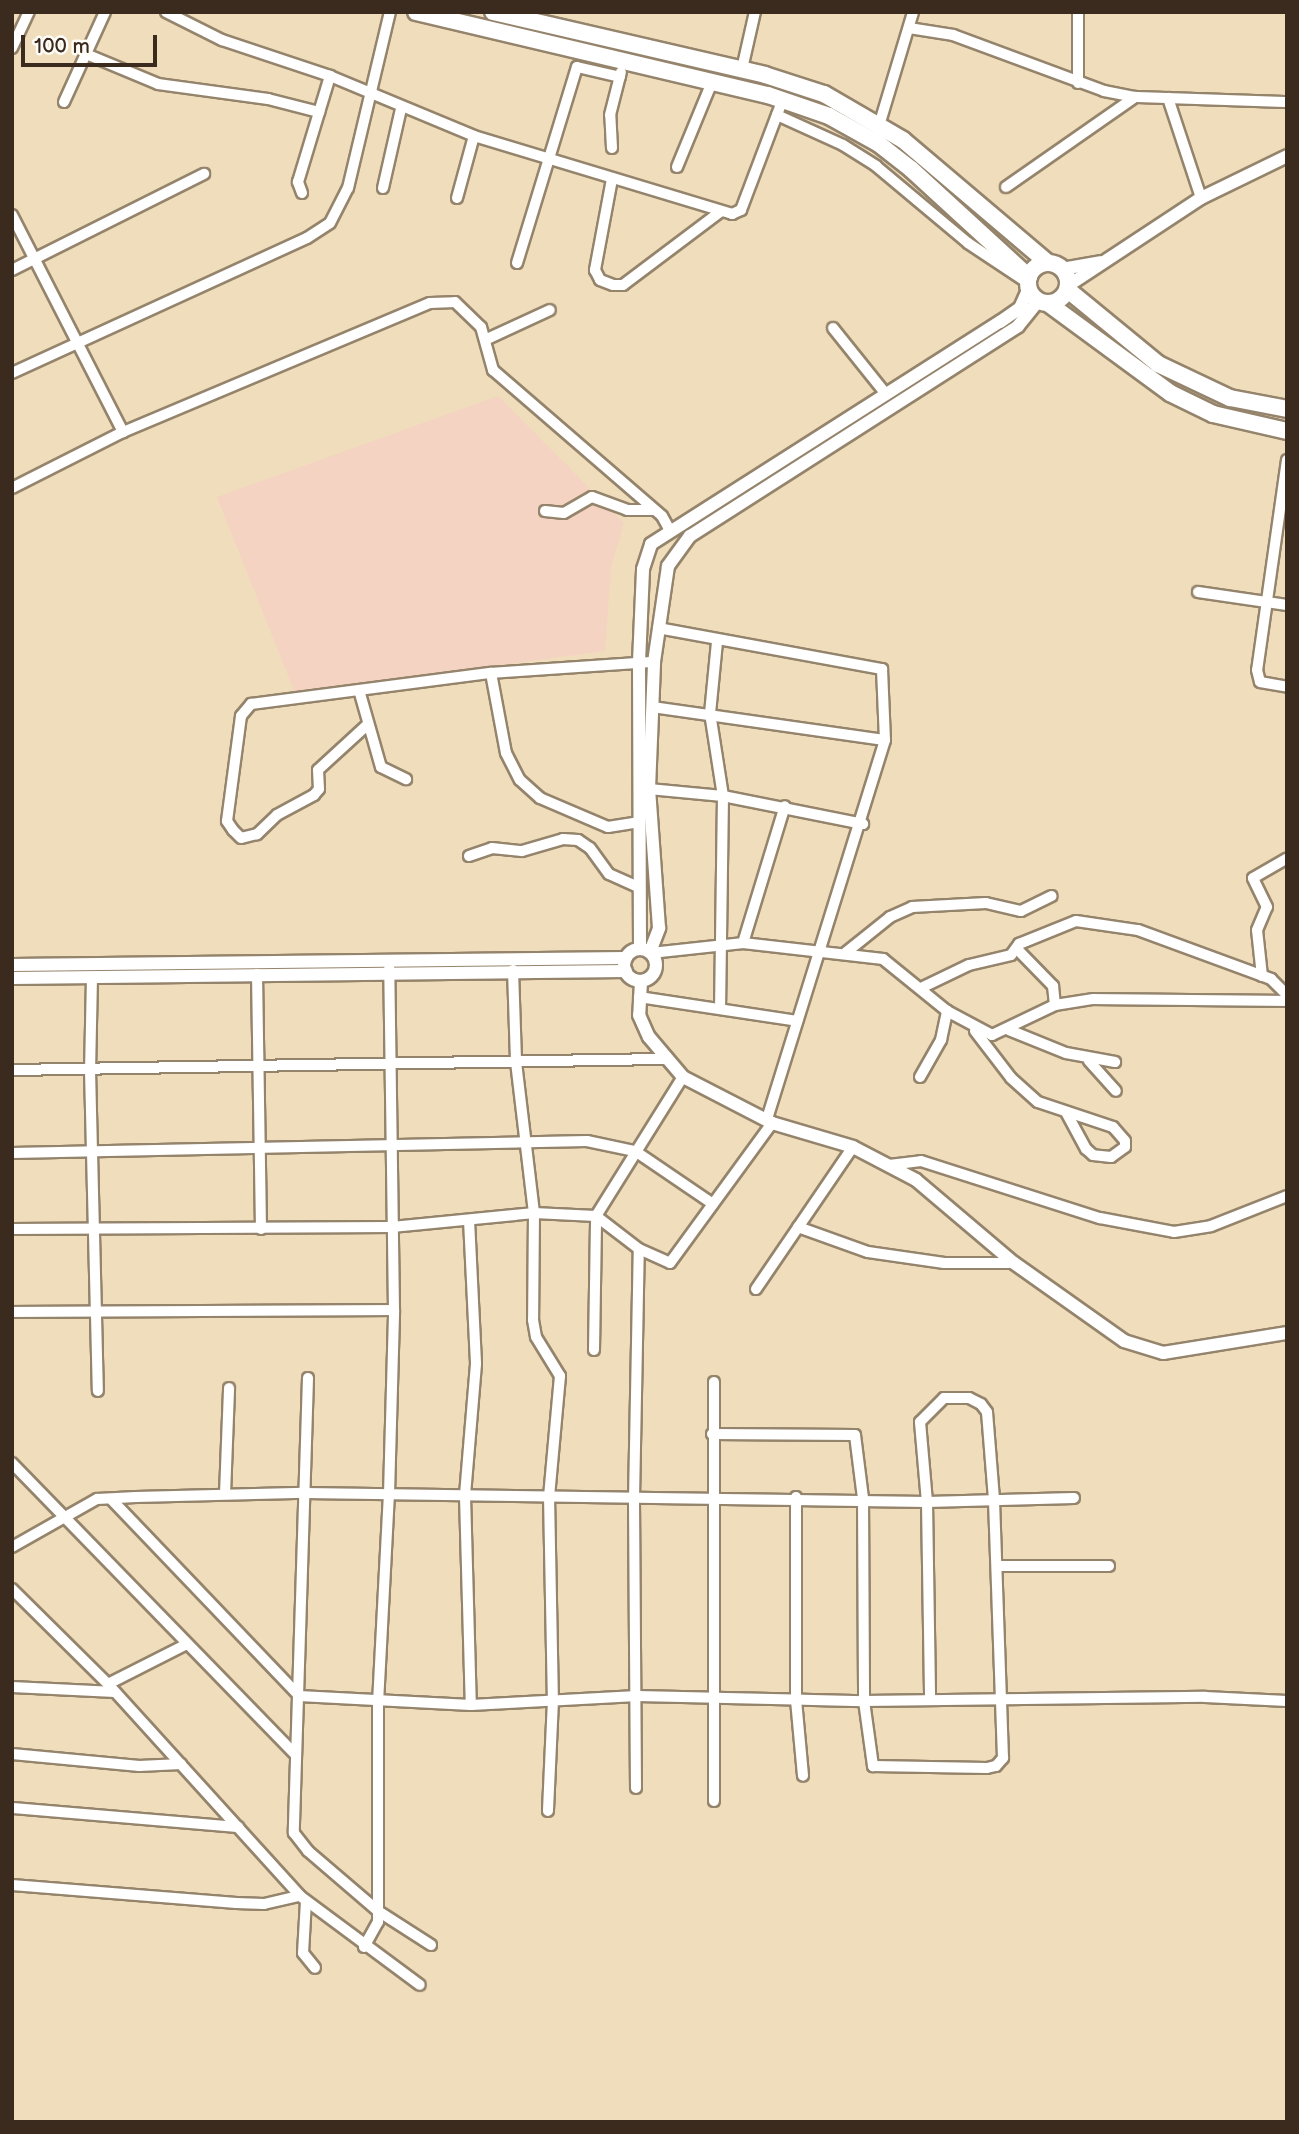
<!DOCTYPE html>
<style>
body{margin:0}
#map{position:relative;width:1299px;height:2134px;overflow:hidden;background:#efddbb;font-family:"Balsamiq Sans",sans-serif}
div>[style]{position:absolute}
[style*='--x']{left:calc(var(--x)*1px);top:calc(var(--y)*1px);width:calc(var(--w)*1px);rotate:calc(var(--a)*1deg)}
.built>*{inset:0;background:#f5d3c2}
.roads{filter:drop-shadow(2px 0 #95846c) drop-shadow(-2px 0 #95846c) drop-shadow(0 2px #95846c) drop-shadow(0 -2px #95846c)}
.minor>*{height:10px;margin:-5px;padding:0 5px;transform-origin:5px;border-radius:5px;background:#fff}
.tertiary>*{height:12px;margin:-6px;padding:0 6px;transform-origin:6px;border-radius:6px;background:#fff}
.secondary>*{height:12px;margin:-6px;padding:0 6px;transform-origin:6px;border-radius:6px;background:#fff}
.secondary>.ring{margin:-6px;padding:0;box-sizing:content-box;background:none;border:12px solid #fff;border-radius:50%}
.trunk>*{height:16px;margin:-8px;padding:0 8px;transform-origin:8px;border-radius:8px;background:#fff}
.trunk>.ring{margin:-8px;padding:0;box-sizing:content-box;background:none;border:16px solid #fff;border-radius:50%}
span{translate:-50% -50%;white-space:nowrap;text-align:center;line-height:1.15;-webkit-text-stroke:5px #fdfcf7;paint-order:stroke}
.frame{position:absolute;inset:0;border:14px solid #3b2a1e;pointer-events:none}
.scale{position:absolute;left:21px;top:35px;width:136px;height:32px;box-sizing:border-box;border:4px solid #3b2a1e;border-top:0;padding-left:9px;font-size:21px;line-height:24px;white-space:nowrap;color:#3b2a1e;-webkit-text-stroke:5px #fdfcf7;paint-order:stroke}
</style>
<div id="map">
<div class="built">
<div style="clip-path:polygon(498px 396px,624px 523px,611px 568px,605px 651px,295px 693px,217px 497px)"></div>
</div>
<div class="roads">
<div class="minor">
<div style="--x:166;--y:12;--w:63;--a:26.6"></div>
<div style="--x:222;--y:40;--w:114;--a:18.4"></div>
<div style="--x:330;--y:76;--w:156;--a:22.6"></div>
<div style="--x:474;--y:136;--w:270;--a:16.8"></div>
<div style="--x:732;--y:214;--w:10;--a:-24"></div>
<div style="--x:741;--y:210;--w:119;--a:-69.3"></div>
<div style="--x:1078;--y:12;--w:71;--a:90"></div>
<div style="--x:909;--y:28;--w:45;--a:9"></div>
<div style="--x:953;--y:35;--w:161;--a:20.3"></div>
<div style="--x:1104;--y:91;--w:32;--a:11"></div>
<div style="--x:1135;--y:97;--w:152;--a:1.9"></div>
<div style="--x:12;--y:48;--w:40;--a:-65"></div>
<div style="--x:86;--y:54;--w:78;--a:22.6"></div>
<div style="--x:158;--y:84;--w:111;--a:7.8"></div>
<div style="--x:268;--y:99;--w:53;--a:14.3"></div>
<div style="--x:742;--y:69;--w:58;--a:-77.2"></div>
<div style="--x:1168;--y:98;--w:105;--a:71.7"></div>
<div style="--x:64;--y:102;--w:99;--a:-65.5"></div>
<div style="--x:777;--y:115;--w:72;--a:24.4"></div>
<div style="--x:843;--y:145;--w:39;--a:32"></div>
<div style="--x:876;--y:166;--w:120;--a:39.9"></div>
<div style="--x:968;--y:243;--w:72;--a:33.7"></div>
<div style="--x:878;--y:129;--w:122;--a:-73.3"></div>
<div style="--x:612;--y:148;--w:33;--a:-93"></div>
<div style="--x:610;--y:115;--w:44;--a:-75.7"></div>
<div style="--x:677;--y:167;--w:92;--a:-67.6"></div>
<div style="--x:612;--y:179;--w:93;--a:100.6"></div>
<div style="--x:595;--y:270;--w:11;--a:63"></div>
<div style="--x:600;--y:280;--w:14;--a:21"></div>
<div style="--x:613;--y:285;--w:10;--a:0"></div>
<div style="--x:623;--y:285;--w:121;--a:-37"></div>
<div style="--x:1006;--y:187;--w:157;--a:-34.9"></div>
<div style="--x:383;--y:188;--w:81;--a:-77.2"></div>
<div style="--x:302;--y:193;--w:12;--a:-110"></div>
<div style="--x:298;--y:182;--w:111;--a:-73.2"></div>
<div style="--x:457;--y:198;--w:64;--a:-74.7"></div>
<div style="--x:12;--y:215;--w:244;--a:62.9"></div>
<div style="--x:517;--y:263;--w:205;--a:-73"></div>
<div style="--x:577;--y:67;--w:44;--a:13.1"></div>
<div style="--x:12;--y:270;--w:215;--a:-26.6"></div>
<div style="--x:833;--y:328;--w:83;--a:51.3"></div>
<div style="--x:487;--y:339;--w:69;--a:-24.7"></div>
<div style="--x:12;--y:373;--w:324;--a:-24.6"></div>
<div style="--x:307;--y:238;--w:27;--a:-33"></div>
<div style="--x:330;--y:223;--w:39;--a:-63"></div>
<div style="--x:348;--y:188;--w:181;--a:-76.6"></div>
<div style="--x:1287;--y:460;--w:212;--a:98.1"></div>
<div style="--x:1257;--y:670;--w:12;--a:76"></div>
<div style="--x:1260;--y:682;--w:27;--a:10"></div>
<div style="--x:12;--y:488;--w:124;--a:-26.8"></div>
<div style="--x:123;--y:432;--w:333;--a:-22.8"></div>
<div style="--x:430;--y:303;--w:25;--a:-2"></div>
<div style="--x:455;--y:302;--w:36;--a:44"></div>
<div style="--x:481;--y:327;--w:45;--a:74.4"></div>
<div style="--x:493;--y:370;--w:223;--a:40.8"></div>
<div style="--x:662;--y:516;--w:18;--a:61"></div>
<div style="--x:545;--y:511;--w:19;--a:6"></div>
<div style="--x:564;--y:513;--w:32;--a:-30"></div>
<div style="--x:592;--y:497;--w:37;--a:20"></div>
<div style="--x:627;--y:510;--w:25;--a:0"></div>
<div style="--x:1198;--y:592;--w:90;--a:8.3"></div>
<div style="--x:658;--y:628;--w:228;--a:10.4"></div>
<div style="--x:882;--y:669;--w:71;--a:87.6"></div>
<div style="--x:885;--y:740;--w:398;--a:107.3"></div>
<div style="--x:717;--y:642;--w:71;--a:95.6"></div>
<div style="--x:710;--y:713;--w:84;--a:81.1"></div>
<div style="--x:723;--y:796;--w:212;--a:90.8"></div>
<div style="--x:491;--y:673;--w:81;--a:79.4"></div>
<div style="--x:506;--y:753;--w:30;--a:63"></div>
<div style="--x:520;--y:780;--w:27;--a:42"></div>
<div style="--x:540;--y:798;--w:74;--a:23.1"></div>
<div style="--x:608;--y:827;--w:32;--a:-9"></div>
<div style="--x:359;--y:690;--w:80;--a:74.1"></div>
<div style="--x:381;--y:767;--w:28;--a:26"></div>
<div style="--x:652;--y:707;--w:235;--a:8.1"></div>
<div style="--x:366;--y:726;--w:65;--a:137.5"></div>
<div style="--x:318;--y:770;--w:19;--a:87"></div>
<div style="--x:319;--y:789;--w:8;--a:130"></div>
<div style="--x:314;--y:795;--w:42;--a:151.6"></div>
<div style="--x:277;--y:815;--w:28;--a:136"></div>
<div style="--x:257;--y:834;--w:16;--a:166"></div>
<div style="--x:241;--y:838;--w:11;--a:-135"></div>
<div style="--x:233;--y:830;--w:11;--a:-124"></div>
<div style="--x:227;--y:821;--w:106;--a:-82.4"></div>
<div style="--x:241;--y:716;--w:16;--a:-50"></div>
<div style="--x:251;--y:704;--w:242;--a:-7.4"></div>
<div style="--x:491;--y:673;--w:163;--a:-3.9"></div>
<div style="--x:649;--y:789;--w:74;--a:5.4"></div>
<div style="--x:723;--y:796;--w:143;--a:11.3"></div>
<div style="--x:469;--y:856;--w:24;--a:-19"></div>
<div style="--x:492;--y:848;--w:30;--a:6"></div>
<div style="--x:522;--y:851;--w:43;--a:-16.3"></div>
<div style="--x:563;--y:839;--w:15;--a:4"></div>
<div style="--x:578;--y:840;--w:14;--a:34"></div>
<div style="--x:590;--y:848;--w:32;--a:54"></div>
<div style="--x:609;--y:874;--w:34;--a:24"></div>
<div style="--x:743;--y:943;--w:143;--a:-73"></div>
<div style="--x:1017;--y:949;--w:52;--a:45.8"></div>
<div style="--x:1053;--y:986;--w:19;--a:84"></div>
<div style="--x:651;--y:953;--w:93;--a:-6.2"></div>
<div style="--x:743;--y:943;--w:141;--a:6.5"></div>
<div style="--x:883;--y:959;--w:82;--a:39.1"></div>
<div style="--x:947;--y:1011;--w:51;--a:28.1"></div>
<div style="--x:992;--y:1035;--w:70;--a:-25.5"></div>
<div style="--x:1055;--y:1005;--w:39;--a:-9"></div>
<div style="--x:1094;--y:999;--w:193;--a:0.6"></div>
<div style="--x:844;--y:954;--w:59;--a:-38.8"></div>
<div style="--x:890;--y:917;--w:24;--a:-24"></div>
<div style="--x:912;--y:907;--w:74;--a:-3.1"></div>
<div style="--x:986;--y:903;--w:36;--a:13"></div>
<div style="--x:1021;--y:911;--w:34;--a:-26"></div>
<div style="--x:513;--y:970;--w:92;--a:88.1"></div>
<div style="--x:516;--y:1062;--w:152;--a:83.2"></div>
<div style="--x:534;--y:1213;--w:107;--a:90.5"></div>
<div style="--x:533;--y:1320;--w:17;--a:80"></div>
<div style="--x:536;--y:1337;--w:46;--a:58.4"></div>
<div style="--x:560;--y:1376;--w:121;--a:95.2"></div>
<div style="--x:549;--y:1496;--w:204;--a:88.9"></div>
<div style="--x:553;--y:1700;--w:111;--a:92.6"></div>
<div style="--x:257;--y:974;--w:255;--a:89.1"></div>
<div style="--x:1262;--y:976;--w:46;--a:-96.2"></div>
<div style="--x:1257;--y:930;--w:25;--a:-67"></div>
<div style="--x:1267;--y:907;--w:32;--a:-116"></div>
<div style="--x:1253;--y:878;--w:39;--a:-30"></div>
<div style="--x:92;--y:977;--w:93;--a:91.2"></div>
<div style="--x:90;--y:1070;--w:321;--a:88.6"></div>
<div style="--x:921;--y:988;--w:53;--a:-25.6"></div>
<div style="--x:969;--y:965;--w:43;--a:-13.4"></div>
<div style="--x:1011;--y:955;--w:14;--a:-54"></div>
<div style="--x:1019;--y:944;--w:61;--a:-22"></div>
<div style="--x:1076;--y:921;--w:63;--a:8.3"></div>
<div style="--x:1138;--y:930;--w:142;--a:20.2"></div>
<div style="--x:1271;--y:979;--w:23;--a:45"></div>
<div style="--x:639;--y:997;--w:160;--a:8.6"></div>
<div style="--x:1009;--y:1030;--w:61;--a:22"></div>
<div style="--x:1066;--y:1053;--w:50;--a:10.4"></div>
<div style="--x:975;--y:1031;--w:59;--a:52.5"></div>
<div style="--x:1011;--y:1078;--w:36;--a:42"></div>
<div style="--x:1038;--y:1102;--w:79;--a:18.4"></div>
<div style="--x:1113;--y:1127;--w:18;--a:49"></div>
<div style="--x:1125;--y:1141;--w:6;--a:90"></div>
<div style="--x:1125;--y:1147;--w:17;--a:144"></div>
<div style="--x:1111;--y:1157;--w:18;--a:-174"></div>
<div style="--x:1093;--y:1155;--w:9;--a:-139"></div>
<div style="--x:1086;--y:1149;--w:42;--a:-118.4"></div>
<div style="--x:1089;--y:1061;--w:40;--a:48"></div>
<div style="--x:12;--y:1070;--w:653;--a:-0.97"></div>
<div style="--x:920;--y:1077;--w:43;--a:-60.4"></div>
<div style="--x:941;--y:1040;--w:30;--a:-78"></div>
<div style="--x:12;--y:1153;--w:575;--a:-1.2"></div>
<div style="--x:587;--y:1141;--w:49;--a:11.8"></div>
<div style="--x:635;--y:1151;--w:94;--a:34.2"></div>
<div style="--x:889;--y:1165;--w:32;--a:-7"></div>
<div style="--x:921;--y:1161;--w:188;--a:17.7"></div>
<div style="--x:1100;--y:1218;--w:75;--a:10.7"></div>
<div style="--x:1174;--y:1232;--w:37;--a:-9"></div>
<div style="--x:1211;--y:1226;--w:82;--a:-21.5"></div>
<div style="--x:469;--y:1220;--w:144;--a:87.2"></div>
<div style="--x:476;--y:1364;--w:132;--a:94.8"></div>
<div style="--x:465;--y:1496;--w:209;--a:88.4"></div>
<div style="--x:798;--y:1227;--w:74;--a:19.7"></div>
<div style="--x:868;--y:1252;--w:77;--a:8.2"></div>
<div style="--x:944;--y:1263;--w:70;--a:0"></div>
<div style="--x:12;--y:1229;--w:380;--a:-0.3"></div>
<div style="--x:392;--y:1227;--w:143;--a:-5.6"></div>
<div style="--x:534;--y:1213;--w:62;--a:2.8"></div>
<div style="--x:596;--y:1216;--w:54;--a:37.5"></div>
<div style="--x:639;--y:1249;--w:34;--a:24"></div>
<div style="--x:670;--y:1263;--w:173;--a:-53.9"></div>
<div style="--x:756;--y:1289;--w:172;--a:-55.7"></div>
<div style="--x:12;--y:1312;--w:382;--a:-0.3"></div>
<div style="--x:594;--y:1350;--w:134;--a:-89.1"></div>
<div style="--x:596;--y:1216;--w:164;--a:-58"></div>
<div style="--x:308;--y:1378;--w:455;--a:91.8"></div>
<div style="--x:294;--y:1833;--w:23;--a:52"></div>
<div style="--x:308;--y:1851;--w:92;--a:40.6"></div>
<div style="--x:378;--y:1911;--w:63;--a:32.7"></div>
<div style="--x:712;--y:1434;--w:143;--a:0.4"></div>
<div style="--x:855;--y:1435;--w:64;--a:82.8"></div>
<div style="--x:863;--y:1498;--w:203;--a:89.7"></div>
<div style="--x:864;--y:1701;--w:66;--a:82.1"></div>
<div style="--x:873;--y:1766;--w:114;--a:1"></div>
<div style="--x:987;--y:1768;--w:9;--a:-13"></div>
<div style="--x:996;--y:1766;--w:11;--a:-49"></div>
<div style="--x:1003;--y:1758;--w:259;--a:-92"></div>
<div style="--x:994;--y:1499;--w:87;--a:-94.6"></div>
<div style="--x:987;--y:1412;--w:10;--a:-127"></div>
<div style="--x:981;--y:1404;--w:13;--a:-153"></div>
<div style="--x:969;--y:1398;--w:25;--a:180"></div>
<div style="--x:944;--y:1398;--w:34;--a:135"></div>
<div style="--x:920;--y:1422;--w:80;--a:85"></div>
<div style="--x:927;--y:1502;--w:198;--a:89.1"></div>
<div style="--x:12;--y:1463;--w:406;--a:45.8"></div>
<div style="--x:225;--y:1494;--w:106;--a:-87.8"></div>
<div style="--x:796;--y:1497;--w:203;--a:90"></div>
<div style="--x:796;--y:1700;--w:76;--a:84.7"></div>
<div style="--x:111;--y:1499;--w:272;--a:46.3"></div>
<div style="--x:299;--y:1696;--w:172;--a:3"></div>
<div style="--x:471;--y:1705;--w:166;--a:-3.1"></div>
<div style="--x:637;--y:1696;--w:227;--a:1.3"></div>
<div style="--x:864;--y:1701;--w:341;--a:-0.7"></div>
<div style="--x:1205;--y:1697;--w:82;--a:2.8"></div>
<div style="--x:12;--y:1547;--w:98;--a:-29.5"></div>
<div style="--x:97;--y:1499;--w:39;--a:-3"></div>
<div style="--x:136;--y:1497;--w:169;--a:-1.4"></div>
<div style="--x:305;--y:1493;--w:622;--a:0.83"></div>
<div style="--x:927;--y:1502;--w:147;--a:-1.6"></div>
<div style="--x:998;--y:1566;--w:111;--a:0"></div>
<div style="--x:12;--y:1589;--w:135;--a:44.7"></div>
<div style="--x:108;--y:1684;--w:286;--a:47.8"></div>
<div style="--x:300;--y:1896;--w:149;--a:36.6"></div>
<div style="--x:108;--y:1684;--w:86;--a:-26.9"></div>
<div style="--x:12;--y:1687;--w:103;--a:2.8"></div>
<div style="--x:12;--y:1754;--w:128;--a:5.4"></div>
<div style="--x:139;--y:1766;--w:42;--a:-2.7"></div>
<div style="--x:636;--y:1788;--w:289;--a:-90.4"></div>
<div style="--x:634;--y:1499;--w:250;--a:-88.9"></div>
<div style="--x:714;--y:1801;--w:419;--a:-90"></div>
<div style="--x:12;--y:1808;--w:227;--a:4.8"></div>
<div style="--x:12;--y:1885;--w:225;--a:4.6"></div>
<div style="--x:236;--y:1903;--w:28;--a:2"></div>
<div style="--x:264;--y:1904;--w:37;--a:-13"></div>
<div style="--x:306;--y:1901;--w:52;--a:93.3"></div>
<div style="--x:303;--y:1953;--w:19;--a:51"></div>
<div style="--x:364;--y:1947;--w:29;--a:-61"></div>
<div style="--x:378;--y:1922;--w:219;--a:-90"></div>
<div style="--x:378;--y:1703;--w:209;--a:-87"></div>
<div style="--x:389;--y:1494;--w:184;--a:-88.4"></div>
<div style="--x:394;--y:1310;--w:342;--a:-90.8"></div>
</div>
<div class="tertiary">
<div style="--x:1062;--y:269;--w:39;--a:-10"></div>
<div style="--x:1069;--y:285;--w:158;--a:-33.4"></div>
<div style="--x:1201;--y:198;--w:96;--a:-26"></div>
<div style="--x:641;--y:981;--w:34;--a:93"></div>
<div style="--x:639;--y:1015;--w:24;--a:66"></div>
<div style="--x:649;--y:1037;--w:52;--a:49.6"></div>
<div style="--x:683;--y:1077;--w:100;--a:27.3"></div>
<div style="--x:772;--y:1123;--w:84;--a:16.5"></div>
<div style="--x:853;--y:1147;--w:71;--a:27.6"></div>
<div style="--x:916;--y:1180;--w:128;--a:40.3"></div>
<div style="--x:1014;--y:1263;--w:135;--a:35.3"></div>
<div style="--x:1124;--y:1341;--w:41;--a:17.1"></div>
<div style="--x:1163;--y:1353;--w:126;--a:-9.2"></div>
</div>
<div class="secondary">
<div style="--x:640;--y:949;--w:287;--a:-90.2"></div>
<div style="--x:639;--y:662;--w:93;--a:-87.5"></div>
<div style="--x:643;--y:569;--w:26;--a:-72"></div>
<div style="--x:651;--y:544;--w:414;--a:-32.5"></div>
<div style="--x:1000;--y:322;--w:24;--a:-35"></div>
<div style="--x:1020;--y:308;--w:22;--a:-66"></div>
<div class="ring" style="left:624px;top:949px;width:20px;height:20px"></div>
<div style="--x:650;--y:952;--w:26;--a:-69"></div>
<div style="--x:659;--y:928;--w:139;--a:-94.1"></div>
<div style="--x:649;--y:789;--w:127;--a:-87.7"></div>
<div style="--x:654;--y:662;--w:97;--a:-81.7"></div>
<div style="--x:668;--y:566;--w:37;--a:-54"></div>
<div style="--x:690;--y:536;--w:389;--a:-32.6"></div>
<div style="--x:1018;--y:326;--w:32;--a:-51"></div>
<div style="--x:12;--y:965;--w:614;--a:-0.65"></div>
<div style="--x:12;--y:978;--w:614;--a:-0.65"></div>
</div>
<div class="trunk">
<div style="--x:416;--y:12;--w:362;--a:13.3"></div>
<div style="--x:768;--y:95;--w:65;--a:19"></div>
<div style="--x:829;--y:116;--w:57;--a:29.2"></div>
<div style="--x:879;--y:144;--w:41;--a:38"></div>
<div style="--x:911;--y:169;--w:160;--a:42.5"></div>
<div style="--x:493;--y:12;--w:279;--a:13"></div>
<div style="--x:765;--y:75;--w:62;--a:17.9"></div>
<div style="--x:824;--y:94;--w:91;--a:30.2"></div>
<div style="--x:903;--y:140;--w:190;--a:40.3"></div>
<div class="ring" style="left:1028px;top:263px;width:24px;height:24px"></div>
<div style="--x:1068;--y:290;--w:117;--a:39.4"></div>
<div style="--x:1158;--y:364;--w:80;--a:25.3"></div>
<div style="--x:1230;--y:398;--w:58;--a:10.9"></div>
<div style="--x:1049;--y:304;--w:150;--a:36.3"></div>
<div style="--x:1170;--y:393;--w:48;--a:26"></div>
<div style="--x:1213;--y:414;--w:76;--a:12.9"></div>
</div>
</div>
<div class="frame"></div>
<div class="scale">100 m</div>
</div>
